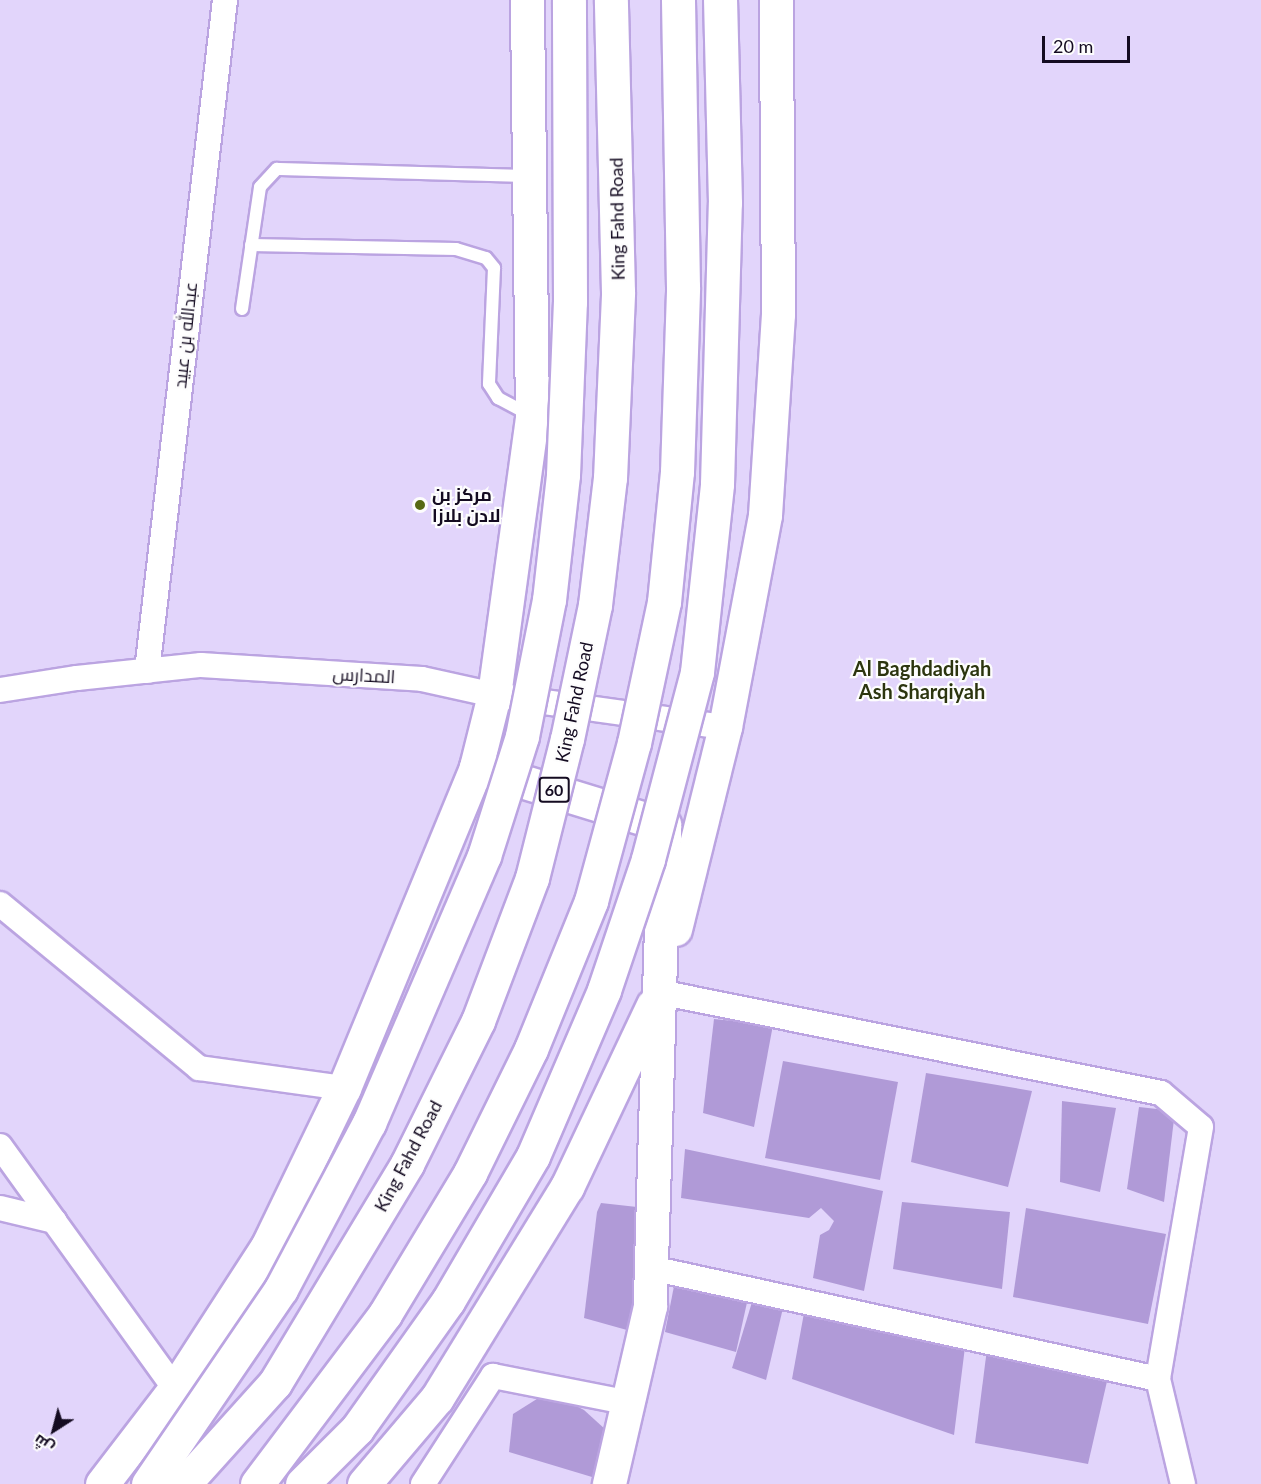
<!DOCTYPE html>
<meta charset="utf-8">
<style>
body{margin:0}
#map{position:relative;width:1261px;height:1484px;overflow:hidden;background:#e2d5fb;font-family:Lato,Cairo,sans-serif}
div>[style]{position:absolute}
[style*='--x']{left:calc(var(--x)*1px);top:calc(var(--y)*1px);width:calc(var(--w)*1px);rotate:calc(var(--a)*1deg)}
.building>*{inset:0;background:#b09ad7}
.roads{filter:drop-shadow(2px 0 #bba4e1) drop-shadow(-2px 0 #bba4e1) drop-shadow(0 2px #bba4e1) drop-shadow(0 -2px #bba4e1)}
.lane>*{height:12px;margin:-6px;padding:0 6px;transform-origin:6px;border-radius:6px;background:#fff}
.street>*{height:24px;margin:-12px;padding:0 12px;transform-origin:12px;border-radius:12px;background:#fff}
.primary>*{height:33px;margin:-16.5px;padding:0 16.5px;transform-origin:16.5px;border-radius:16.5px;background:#fff}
.bridges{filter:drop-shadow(2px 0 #bba4e1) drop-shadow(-2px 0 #bba4e1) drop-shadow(0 2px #bba4e1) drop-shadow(0 -2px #bba4e1)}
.primary-bridge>*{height:33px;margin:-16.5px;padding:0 16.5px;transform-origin:16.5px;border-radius:16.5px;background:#fff}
.highway-bridge>*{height:33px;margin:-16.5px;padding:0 16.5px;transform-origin:16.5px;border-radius:16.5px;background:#fff}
.dots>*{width:16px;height:16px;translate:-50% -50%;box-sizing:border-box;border:3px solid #fdfdfd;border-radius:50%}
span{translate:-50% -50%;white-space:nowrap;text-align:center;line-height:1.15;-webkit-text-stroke:4.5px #fdfdfd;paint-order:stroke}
.shield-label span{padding:2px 4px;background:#fdfdfd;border:2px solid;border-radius:4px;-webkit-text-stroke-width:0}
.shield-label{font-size:16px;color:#140b21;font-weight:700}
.street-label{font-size:18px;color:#140b21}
.poi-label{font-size:18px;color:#140b21;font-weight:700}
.left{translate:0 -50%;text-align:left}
.neighbourhood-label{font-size:20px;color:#2c350f;font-weight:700}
.north{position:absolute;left:24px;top:1400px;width:60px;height:60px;-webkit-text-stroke:4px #fdfdfd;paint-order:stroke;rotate:216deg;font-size:16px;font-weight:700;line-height:24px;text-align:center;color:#140b21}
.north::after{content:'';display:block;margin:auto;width:21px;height:27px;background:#140b21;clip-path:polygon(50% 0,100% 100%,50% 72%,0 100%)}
.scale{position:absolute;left:1042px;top:36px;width:88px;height:27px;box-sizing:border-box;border:3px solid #140b21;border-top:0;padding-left:8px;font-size:18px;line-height:21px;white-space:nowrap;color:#140b21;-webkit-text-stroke:4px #fdfdfd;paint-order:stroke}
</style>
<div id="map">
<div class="building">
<div style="clip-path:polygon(714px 1019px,773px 1025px,754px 1127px,703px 1113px)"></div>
<div style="clip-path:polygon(783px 1061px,898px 1082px,880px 1180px,765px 1158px)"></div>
<div style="clip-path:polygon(926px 1073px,1032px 1091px,1008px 1187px,911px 1162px)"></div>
<div style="clip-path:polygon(1062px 1101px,1116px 1108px,1100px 1192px,1060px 1182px)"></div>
<div style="clip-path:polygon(1139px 1107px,1175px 1111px,1164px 1202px,1127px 1189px)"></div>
<div style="clip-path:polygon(685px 1149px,883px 1191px,864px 1291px,813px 1278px,820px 1235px,829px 1230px,834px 1221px,821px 1208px,809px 1218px,681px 1198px)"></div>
<div style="clip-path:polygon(902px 1202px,1010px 1212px,1002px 1289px,893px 1269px)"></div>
<div style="clip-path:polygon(601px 1203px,646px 1208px,634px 1332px,584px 1318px,597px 1212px)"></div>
<div style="clip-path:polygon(1026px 1208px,1166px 1234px,1148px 1324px,1013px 1297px)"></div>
<div style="clip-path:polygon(675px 1281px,748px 1298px,736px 1352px,665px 1332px)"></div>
<div style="clip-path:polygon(752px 1302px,783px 1308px,766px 1380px,732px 1368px)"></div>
<div style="clip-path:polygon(804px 1313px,965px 1347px,954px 1435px,792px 1379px)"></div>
<div style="clip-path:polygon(987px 1349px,1108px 1377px,1088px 1464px,975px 1443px)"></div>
<div style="clip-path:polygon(540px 1397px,565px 1400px,584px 1410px,606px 1430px,609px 1453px,592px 1477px,509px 1452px,513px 1414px)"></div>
</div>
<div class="roads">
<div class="lane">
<div style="--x:251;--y:245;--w:205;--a:1.1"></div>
<div style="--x:456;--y:249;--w:31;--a:17"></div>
<div style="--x:486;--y:258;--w:13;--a:51"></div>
<div style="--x:494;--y:268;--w:116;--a:92.5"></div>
<div style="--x:489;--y:384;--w:17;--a:57"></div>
<div style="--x:498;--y:398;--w:34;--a:28"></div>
<div style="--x:242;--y:309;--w:123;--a:-81.6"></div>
<div style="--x:260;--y:187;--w:25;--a:-47"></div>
<div style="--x:277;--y:169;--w:251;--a:1.6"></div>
</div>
<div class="street">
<div style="--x:147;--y:671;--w:676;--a:-83.37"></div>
<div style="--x:0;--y:690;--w:78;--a:-8.9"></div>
<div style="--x:77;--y:678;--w:125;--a:-6"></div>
<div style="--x:201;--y:665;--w:221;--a:3.6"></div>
<div style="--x:422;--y:679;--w:74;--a:12.5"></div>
<div style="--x:494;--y:695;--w:233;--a:7.9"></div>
<div style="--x:0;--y:904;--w:258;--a:39.5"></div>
<div style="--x:199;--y:1068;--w:146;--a:7.9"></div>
<div style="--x:659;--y:992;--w:512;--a:11.38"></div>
<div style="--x:1161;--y:1093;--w:52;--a:40.4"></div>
<div style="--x:1201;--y:1127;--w:256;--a:99.7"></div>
<div style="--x:0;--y:1146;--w:92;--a:54.2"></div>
<div style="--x:0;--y:1208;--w:56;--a:13.5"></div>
<div style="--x:54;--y:1221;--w:207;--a:54.2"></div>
<div style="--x:651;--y:1268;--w:519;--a:12.35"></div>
<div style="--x:1158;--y:1379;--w:108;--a:76.6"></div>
<div style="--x:423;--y:1484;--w:129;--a:-57.1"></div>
<div style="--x:493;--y:1376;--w:136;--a:11.1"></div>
</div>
<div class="primary">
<div style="--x:476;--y:767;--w:74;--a:-76"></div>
<div style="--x:494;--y:695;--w:282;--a:-82.2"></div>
<div style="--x:532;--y:416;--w:416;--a:-90.7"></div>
<div style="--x:675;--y:929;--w:208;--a:-76.1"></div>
<div style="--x:725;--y:727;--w:216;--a:-79.3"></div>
<div style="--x:765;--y:515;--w:201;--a:-86.3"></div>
<div style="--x:778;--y:314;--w:314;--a:-90.4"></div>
<div style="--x:102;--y:1484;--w:120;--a:-52.5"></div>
<div style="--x:175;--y:1389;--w:171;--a:-57.1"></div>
<div style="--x:268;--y:1245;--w:174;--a:-64.2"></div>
<div style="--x:344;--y:1088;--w:347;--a:-67.6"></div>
<div style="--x:476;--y:767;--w:197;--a:17.1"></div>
<div style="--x:664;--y:825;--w:481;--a:91.7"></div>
<div style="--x:650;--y:1306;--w:183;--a:103"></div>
<div style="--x:364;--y:1484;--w:113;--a:-49.7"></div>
<div style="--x:437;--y:1398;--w:248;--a:-58.4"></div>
<div style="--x:567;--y:1187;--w:201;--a:-64.7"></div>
</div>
</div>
<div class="bridges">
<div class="primary-bridge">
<div style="--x:148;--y:1484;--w:236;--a:-55.7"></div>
<div style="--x:281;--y:1289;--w:188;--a:-62.1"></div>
<div style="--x:369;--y:1123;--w:291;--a:-66.7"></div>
<div style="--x:484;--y:856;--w:126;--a:-72.4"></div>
<div style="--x:522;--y:736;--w:139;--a:-78.8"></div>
<div style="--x:549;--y:600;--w:126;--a:-83.6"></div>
<div style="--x:563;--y:475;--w:173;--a:-87.7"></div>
<div style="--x:570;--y:302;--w:302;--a:-90.2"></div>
</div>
<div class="highway-bridge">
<div style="--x:184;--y:1484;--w:136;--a:-48"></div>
<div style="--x:275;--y:1383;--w:256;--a:-58.9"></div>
<div style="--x:407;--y:1164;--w:160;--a:-63.6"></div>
<div style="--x:478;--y:1021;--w:153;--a:-69.3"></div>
<div style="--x:532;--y:878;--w:143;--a:-75.9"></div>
<div style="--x:567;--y:739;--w:137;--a:-78.2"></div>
<div style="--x:595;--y:605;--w:128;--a:-83.3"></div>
<div style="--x:610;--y:478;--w:186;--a:-87.5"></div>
<div style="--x:618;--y:292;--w:292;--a:-91.4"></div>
<div style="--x:257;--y:1484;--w:213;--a:-53"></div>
<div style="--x:385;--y:1314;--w:165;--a:-58.9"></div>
<div style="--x:470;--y:1173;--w:138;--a:-63.8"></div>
<div style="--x:531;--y:1049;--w:160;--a:-67.9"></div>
<div style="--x:591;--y:901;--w:164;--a:-74.8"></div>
<div style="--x:634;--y:743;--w:144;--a:-78"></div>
<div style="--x:664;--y:602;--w:131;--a:-84.3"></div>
<div style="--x:677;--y:472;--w:185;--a:-88.1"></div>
<div style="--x:683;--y:287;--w:287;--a:-91"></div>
<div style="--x:302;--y:1484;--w:78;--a:-45"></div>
<div style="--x:357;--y:1429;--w:157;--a:-54.6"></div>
<div style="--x:448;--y:1301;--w:168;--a:-59.6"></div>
<div style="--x:533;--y:1156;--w:181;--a:-66.8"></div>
<div style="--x:604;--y:990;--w:138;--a:-71.4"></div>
<div style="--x:648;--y:859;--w:193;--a:-75.3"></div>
<div style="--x:697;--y:672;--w:189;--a:-83.9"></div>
<div style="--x:717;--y:484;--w:281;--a:-88.4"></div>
<div style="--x:725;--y:203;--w:203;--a:-91.4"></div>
</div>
</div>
<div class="dots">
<div style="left:420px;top:505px;background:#576914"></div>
</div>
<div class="shield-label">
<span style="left:554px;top:790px">60</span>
</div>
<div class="street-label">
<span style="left:617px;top:219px;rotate:-91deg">King Fahd Road</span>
<span style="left:185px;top:335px;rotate:-84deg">عبدالله بن عبيد</span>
<span style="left:364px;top:675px;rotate:3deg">المدارس</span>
<span style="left:574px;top:702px;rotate:-78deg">King Fahd Road</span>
<span style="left:408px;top:1156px;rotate:-62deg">King Fahd Road</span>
</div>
<div class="poi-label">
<span class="left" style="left:432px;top:505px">مركز بن<br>لادن بلازا</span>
</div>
<div class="neighbourhood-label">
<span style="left:922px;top:680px">Al Baghdadiyah<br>Ash Sharqiyah</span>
</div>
<div class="north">ش</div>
<div class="scale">20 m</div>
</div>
